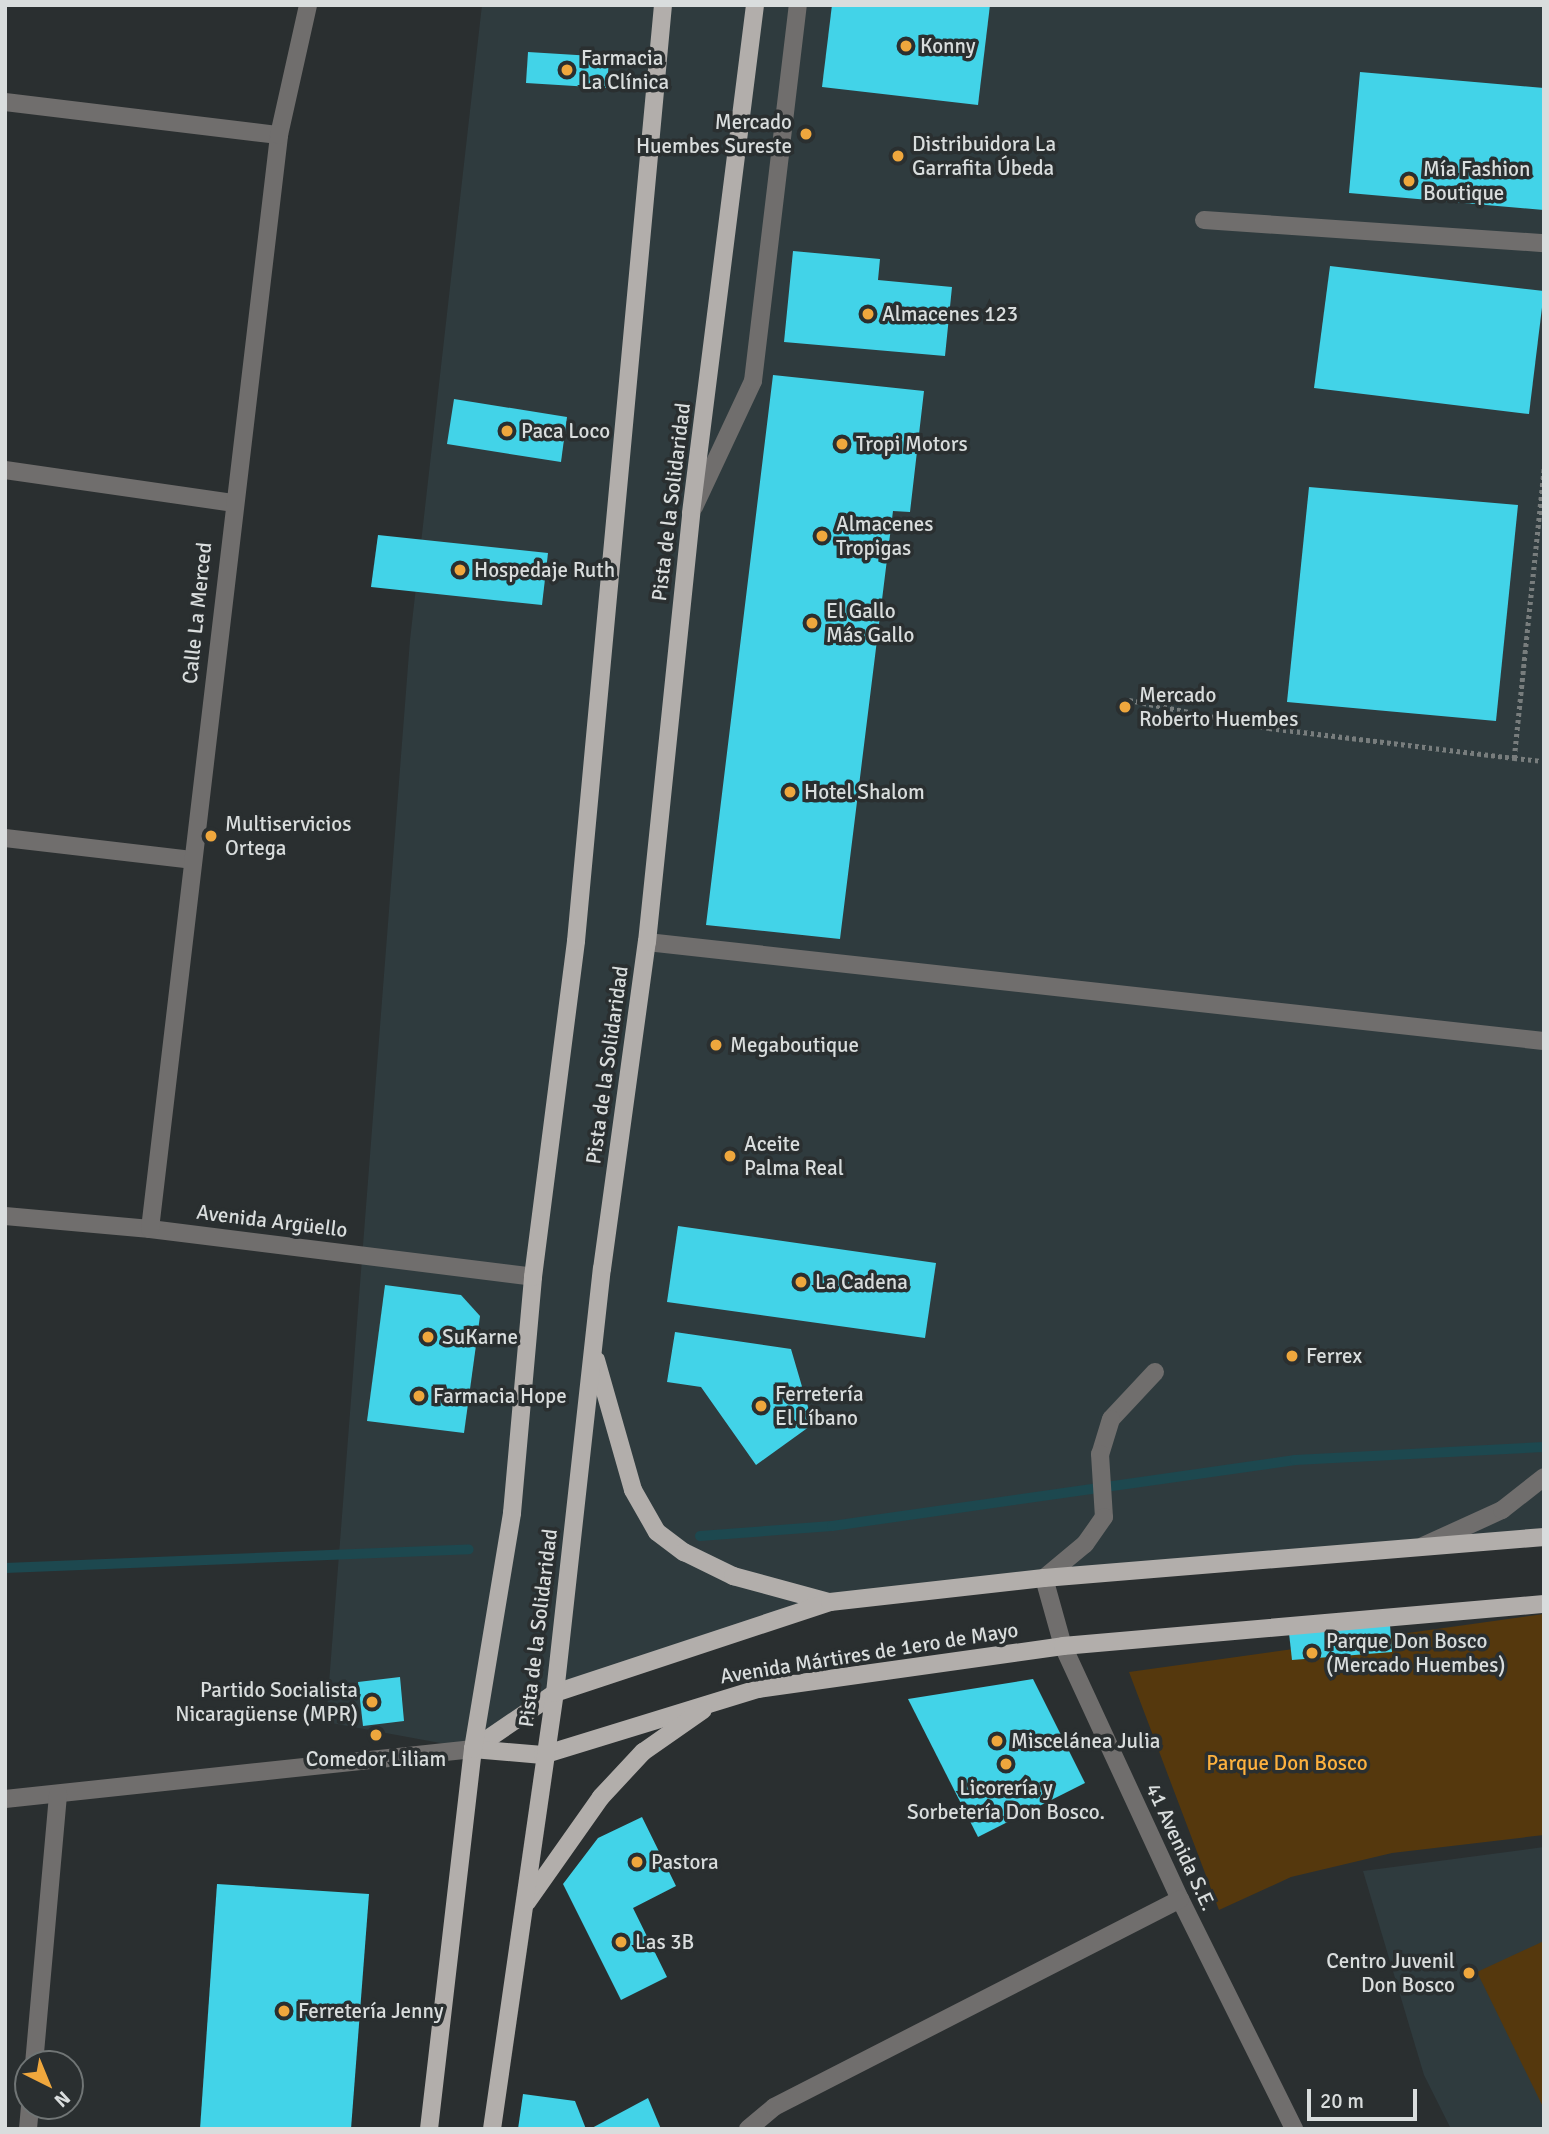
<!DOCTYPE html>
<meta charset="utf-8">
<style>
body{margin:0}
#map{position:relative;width:1549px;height:2134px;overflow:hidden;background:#2a2f30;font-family:Signika,sans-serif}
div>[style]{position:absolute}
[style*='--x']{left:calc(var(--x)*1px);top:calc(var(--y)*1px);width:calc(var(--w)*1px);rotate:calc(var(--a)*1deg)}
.built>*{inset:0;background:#2f3b3e}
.green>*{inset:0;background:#55380d}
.stream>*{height:10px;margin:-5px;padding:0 5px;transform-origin:5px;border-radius:5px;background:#1d484f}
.building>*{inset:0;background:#42d3e8}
.path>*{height:4.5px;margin-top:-2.25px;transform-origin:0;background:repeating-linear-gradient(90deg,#787d7d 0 3.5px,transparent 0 7px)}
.minor>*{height:18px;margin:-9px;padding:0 9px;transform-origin:9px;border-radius:9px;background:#706e6d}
.major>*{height:18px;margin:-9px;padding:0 9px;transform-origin:9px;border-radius:9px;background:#b2aeab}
.dots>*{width:19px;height:19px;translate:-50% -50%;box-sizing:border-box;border:4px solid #2a2f30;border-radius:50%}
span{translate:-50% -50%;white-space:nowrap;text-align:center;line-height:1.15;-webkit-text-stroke:7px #2a2f30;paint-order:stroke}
.poi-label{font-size:21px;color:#d9dddd}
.left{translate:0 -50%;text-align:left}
.right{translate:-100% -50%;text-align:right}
.street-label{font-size:21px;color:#d9dddd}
.park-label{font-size:21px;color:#fdb13e}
.frame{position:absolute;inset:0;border:7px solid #d9dddd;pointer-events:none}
.north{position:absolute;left:14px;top:2050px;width:70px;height:70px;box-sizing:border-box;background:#2a2f30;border:2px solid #707575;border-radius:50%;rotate:137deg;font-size:19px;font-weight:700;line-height:28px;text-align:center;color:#d9dddd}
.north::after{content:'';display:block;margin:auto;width:24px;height:32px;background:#efa73d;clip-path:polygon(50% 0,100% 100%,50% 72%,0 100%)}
.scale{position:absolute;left:1307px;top:2089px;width:110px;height:32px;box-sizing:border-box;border:4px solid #d9dddd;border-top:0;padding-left:9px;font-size:21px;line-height:24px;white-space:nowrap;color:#d9dddd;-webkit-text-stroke:5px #2a2f30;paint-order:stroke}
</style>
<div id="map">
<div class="built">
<div style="clip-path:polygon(482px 5px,1544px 5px,1544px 1535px,830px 1602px,555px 1693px,473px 1749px,326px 1722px,410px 640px)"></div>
<div style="clip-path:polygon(1544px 1847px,1544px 2129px,1451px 2129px,1424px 2075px,1363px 1871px)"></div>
</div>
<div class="green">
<div style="clip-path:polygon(1544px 1614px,1544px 1835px,1392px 1853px,1291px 1877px,1219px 1910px,1129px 1672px)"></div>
<div style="clip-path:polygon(1544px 1941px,1544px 2109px,1477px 1972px)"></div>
</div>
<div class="stream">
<div style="--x:700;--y:1536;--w:132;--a:-4.3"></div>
<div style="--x:832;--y:1526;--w:468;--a:-8.1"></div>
<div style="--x:1295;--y:1460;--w:249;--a:-3"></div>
<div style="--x:5;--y:1568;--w:464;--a:-2.3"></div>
</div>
<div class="building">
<div style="clip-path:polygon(832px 5px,990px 5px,978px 105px,822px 87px)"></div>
<div style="clip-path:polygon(528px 52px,609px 57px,607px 88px,526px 83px)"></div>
<div style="clip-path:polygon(1360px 72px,1544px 88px,1544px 210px,1349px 193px)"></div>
<div style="clip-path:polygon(793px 251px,880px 259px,878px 280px,952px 287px,945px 356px,784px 342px)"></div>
<div style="clip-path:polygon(1330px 266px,1544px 291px,1529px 414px,1314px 388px)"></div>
<div style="clip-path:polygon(773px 375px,924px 391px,910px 512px,893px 511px,840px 939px,706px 925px)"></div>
<div style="clip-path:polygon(454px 399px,567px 417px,561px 462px,447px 444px)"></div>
<div style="clip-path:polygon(1309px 487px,1518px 505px,1496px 721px,1287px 702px)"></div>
<div style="clip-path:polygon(378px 535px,548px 553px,542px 605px,371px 587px)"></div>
<div style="clip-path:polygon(678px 1226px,936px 1263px,925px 1338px,667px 1302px)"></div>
<div style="clip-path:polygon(385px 1285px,461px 1295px,480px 1316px,464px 1433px,367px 1421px)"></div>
<div style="clip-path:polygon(675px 1332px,791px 1349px,813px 1424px,756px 1465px,701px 1387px,667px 1382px)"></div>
<div style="clip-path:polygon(1390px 1625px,1392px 1652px,1292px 1660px,1289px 1633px)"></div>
<div style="clip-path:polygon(400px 1677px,404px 1721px,363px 1726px,358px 1682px)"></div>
<div style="clip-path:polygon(1033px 1679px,1085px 1783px,978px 1837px,908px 1699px)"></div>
<div style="clip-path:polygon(642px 1817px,676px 1886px,633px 1908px,667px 1977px,621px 2000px,563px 1884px,598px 1838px)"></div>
<div style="clip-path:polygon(217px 1884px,369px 1894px,351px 2129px,200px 2129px)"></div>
<div style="clip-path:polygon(523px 2094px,575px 2101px,586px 2129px,518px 2129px)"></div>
<div style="clip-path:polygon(648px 2098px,661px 2129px,590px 2129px)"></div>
</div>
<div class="path">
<div style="--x:1129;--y:700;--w:143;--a:11.3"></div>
<div style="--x:1269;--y:728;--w:247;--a:7"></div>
<div style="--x:1514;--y:758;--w:293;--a:-84.1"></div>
<div style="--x:1514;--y:758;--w:30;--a:6"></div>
</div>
<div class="minor">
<div style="--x:5;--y:102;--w:276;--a:6.9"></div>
<div style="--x:1204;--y:220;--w:341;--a:3.9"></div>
<div style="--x:5;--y:470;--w:230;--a:8.2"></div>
<div style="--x:694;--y:507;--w:139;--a:-64.9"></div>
<div style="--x:753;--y:381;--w:379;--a:-83.2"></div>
<div style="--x:5;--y:838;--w:188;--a:6.7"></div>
<div style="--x:647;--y:942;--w:902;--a:6.3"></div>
<div style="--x:5;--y:1216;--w:146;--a:5.1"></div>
<div style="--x:150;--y:1229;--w:386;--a:7.1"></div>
<div style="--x:150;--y:1229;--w:1102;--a:-83.27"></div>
<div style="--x:279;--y:135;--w:133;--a:-77.4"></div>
<div style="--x:1155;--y:1372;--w:64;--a:133.1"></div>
<div style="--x:1111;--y:1419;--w:37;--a:107"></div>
<div style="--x:1100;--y:1454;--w:63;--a:86.4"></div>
<div style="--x:1104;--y:1517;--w:33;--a:125"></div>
<div style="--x:1085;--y:1544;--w:53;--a:140.3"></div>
<div style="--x:1044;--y:1578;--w:71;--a:74.4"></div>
<div style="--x:1063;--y:1646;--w:279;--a:65.2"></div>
<div style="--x:1180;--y:1899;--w:257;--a:63.6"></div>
<div style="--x:1423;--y:1546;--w:87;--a:-24.5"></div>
<div style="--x:1502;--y:1510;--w:53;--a:-38.2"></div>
<div style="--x:5;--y:1799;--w:471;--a:-6.1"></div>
<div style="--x:34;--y:2064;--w:271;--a:-84.9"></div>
<div style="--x:28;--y:2129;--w:23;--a:-85"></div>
<div style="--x:748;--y:2129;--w:34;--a:-40"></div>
<div style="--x:774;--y:2107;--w:456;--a:-27.1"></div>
</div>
<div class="major">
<div style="--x:596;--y:1360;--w:135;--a:74.1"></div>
<div style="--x:633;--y:1490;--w:48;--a:60.3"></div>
<div style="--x:657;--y:1532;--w:34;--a:37"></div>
<div style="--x:684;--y:1552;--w:55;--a:26.1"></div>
<div style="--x:733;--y:1576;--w:99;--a:15.2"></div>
<div style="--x:473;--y:1749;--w:99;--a:-34.3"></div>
<div style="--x:555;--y:1693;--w:290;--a:-18.3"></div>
<div style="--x:830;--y:1602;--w:215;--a:-6.4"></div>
<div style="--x:1044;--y:1578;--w:502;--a:-4.69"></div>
<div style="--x:473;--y:1749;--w:70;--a:4.9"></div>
<div style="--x:543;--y:1755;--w:225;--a:-17.1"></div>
<div style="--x:758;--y:1689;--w:308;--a:-8"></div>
<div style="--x:1063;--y:1646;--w:483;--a:-5"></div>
<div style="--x:527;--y:1902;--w:128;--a:-54.8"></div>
<div style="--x:601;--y:1797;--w:62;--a:-47"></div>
<div style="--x:643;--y:1752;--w:73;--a:-35"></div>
<div style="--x:429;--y:2129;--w:383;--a:-83.4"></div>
<div style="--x:473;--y:1749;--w:239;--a:-80.6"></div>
<div style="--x:512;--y:1513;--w:237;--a:-84.9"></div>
<div style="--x:533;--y:1277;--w:339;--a:-82.7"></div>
<div style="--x:576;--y:941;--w:940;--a:-84.69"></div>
<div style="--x:492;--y:2129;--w:441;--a:-81.8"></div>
<div style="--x:555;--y:1693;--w:427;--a:-83.7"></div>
<div style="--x:602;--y:1269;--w:330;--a:-82.2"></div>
<div style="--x:647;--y:942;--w:431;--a:-84.1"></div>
<div style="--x:691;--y:513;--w:512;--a:-82.82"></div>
</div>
<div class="dots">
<div style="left:906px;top:46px;background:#efa73d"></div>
<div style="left:567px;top:70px;background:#efa73d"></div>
<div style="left:806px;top:134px;background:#efa73d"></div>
<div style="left:898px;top:156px;background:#efa73d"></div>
<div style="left:1409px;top:181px;background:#efa73d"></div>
<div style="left:868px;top:314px;background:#efa73d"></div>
<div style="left:507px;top:431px;background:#efa73d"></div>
<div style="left:842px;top:444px;background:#efa73d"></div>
<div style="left:822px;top:536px;background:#efa73d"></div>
<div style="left:460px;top:570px;background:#efa73d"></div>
<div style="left:812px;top:623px;background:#efa73d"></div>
<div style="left:1125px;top:707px;background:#efa73d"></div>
<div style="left:790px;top:792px;background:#efa73d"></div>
<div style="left:211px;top:836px;background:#efa73d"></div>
<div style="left:716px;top:1045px;background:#efa73d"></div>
<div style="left:730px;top:1156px;background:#efa73d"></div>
<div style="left:801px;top:1282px;background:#efa73d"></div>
<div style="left:428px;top:1337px;background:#efa73d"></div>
<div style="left:1292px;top:1356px;background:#efa73d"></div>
<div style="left:419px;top:1396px;background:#efa73d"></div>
<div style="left:761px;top:1406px;background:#efa73d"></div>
<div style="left:1312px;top:1653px;background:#efa73d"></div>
<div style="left:372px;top:1702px;background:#efa73d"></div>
<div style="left:376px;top:1735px;background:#efa73d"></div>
<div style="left:997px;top:1741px;background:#efa73d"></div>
<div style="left:1006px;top:1764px;background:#efa73d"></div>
<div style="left:637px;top:1862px;background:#efa73d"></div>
<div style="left:621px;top:1942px;background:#efa73d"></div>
<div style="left:1469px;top:1973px;background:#efa73d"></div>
<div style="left:284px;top:2011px;background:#efa73d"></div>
</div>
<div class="poi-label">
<span class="left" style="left:920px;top:46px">Konny</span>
<span class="left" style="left:581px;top:70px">Farmacia<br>La Clínica</span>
<span class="right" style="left:792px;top:134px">Mercado<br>Huembes Sureste</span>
<span class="left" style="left:912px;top:156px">Distribuidora La<br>Garrafita Úbeda</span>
<span class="left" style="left:1423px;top:181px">Mía Fashion<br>Boutique</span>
<span class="left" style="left:882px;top:314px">Almacenes 123</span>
<span class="left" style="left:521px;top:431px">Paca Loco</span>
<span class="left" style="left:856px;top:444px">Tropi Motors</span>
<span class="left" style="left:836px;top:536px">Almacenes<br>Tropigas</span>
<span class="left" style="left:474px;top:570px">Hospedaje Ruth</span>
<span class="left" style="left:826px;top:623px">El Gallo<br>Más Gallo</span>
<span class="left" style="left:1139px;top:707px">Mercado<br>Roberto Huembes</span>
<span class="left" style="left:804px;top:792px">Hotel Shalom</span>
<span class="left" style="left:225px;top:836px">Multiservicios<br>Ortega</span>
<span class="left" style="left:730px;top:1045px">Megaboutique</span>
<span class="left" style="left:744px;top:1156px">Aceite<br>Palma Real</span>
<span class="left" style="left:815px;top:1282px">La Cadena</span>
<span class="left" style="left:442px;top:1337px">SuKarne</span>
<span class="left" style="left:1306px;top:1356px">Ferrex</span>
<span class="left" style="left:775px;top:1406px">Ferretería<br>El Líbano</span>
<span class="left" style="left:433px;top:1396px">Farmacia Hope</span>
<span class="left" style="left:1326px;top:1653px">Parque Don Bosco<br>(Mercado Huembes)</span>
<span class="right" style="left:358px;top:1702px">Partido Socialista<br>Nicaragüense (MPR)</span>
<span class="left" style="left:1011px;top:1741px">Miscelánea Julia</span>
<span style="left:376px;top:1759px">Comedor Liliam</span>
<span style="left:1006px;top:1800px">Licorería y<br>Sorbetería Don Bosco.</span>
<span class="left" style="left:651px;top:1862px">Pastora</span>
<span class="left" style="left:635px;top:1942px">Las 3B</span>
<span class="right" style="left:1455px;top:1973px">Centro Juvenil<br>Don Bosco</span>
<span class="left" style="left:298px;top:2011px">Ferretería Jenny</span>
</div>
<div class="street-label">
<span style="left:671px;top:502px;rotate:-83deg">Pista de la Solidaridad</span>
<span style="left:197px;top:613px;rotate:-84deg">Calle La Merced</span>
<span style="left:607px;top:1065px;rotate:-82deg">Pista de la Solidaridad</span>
<span style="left:272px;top:1221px;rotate:7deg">Avenida Argüello</span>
<span style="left:538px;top:1628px;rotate:-83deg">Pista de la Solidaridad</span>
<span style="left:869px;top:1653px;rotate:-9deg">Avenida Mártires de 1ero de Mayo</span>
<span style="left:1181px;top:1847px;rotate:65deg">41 Avenida S.E.</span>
</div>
<div class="park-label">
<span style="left:1287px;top:1763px">Parque Don Bosco</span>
</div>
<div class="frame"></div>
<div class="north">N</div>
<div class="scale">20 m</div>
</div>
